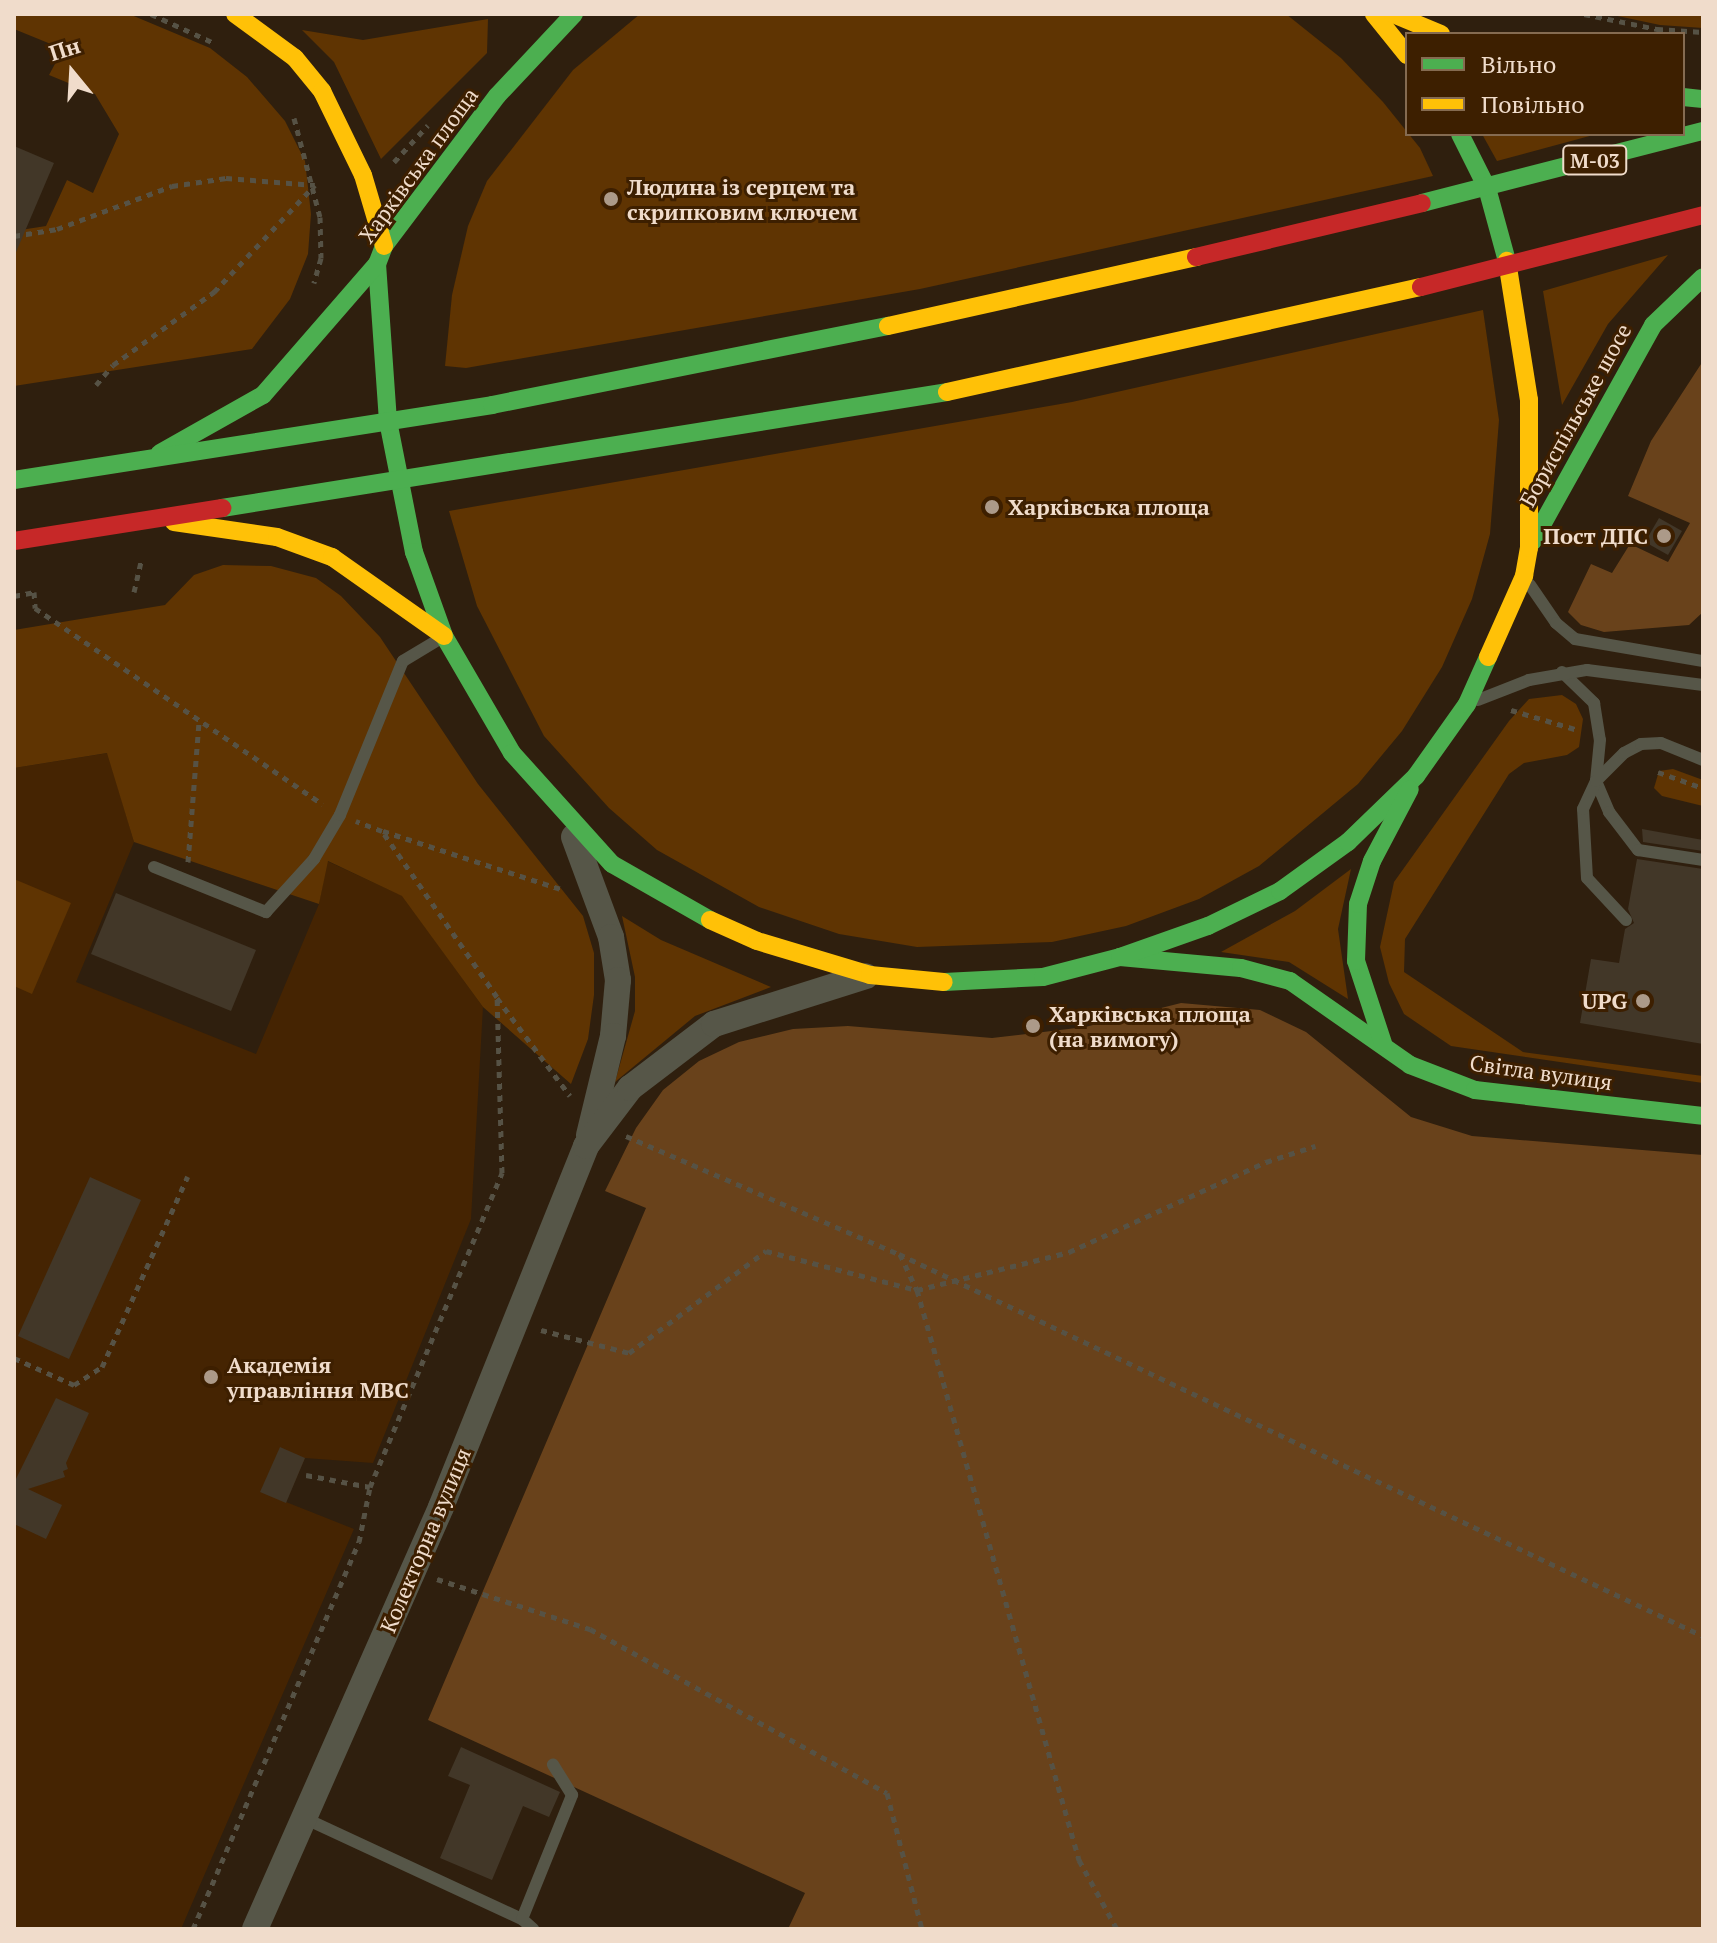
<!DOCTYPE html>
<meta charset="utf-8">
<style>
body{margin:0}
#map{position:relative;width:1717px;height:1943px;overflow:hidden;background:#2f1f0e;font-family:"PT Serif",serif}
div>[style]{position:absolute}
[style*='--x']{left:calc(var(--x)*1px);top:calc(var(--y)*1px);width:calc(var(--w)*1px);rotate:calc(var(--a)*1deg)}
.built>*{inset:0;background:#452402}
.green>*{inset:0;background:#5f3402}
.forest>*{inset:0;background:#69421b}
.building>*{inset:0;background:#423728}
.path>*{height:5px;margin-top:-2.5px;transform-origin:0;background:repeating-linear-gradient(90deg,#565245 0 6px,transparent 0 12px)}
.lane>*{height:12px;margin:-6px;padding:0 6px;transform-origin:6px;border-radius:6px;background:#565648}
.street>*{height:26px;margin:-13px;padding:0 13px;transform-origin:13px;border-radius:13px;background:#565648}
.fast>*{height:18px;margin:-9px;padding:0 9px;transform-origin:9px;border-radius:9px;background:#4caf50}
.slow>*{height:18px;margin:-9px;padding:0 9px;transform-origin:9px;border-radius:9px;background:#ffc107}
.jam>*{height:18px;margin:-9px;padding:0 9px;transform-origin:9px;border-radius:9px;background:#c62828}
.dots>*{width:22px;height:22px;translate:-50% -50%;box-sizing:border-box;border:4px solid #3d1f00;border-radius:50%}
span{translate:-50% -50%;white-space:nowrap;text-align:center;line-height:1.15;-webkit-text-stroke:6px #3d1f00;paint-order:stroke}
.shield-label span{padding:2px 6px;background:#3d1f00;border:2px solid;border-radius:6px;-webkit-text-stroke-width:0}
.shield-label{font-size:20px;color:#f0dccb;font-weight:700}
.street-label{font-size:22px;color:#f0dccb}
.poi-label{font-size:22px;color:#f0dccb;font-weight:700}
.left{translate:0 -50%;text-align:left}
.right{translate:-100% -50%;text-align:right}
.frame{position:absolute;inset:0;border:16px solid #f0dccb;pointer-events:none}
.legend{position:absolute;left:1405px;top:32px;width:280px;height:104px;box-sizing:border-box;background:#3d1f00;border:2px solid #856b51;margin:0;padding:10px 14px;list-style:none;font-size:24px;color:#f0dccb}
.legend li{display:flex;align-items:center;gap:16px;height:40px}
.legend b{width:40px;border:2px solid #856b51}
.north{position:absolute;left:32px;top:32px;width:80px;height:80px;-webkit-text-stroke:6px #3d1f00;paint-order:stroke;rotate:342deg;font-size:22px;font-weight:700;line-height:32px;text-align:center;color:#f0dccb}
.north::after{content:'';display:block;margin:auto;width:28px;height:36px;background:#f0dccb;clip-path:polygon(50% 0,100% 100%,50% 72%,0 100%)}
</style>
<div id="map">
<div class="built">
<div style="clip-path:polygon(108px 753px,134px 842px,76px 982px,256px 1054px,319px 904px,327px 861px,403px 896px,483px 1007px,471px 1219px,373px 1463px,305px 1458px,286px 1502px,354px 1529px,181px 1929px,14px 1929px,14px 768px)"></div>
</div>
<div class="green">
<div style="clip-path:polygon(14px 14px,129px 14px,210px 48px,247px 77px,285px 121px,305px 161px,311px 214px,308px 254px,290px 299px,252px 349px,14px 386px,14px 231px,46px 226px,67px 180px,93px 193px,119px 134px,95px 94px,49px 75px,63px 49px,14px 29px)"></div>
<div style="clip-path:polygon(640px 14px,1286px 14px,1341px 58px,1383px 102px,1420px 148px,1433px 176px,920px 289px,466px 368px,445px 366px,452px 295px,468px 226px,487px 181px,573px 70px)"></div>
<div style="clip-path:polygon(1608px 14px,1703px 14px,1703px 28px,1660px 25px)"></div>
<div style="clip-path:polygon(488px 19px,487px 53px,381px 159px,334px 62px,302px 30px,363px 40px)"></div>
<div style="clip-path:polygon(1482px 134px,1597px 134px,1497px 161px)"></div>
<div style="clip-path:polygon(1668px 255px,1608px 324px,1562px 405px,1543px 291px)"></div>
<div style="clip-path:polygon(1483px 310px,1499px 420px,1490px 534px,1472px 599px,1442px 667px,1402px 731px,1358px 784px,1259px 866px,1199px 899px,1126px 926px,1052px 942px,917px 947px,839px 934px,759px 907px,657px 850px,609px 808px,544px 736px,477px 606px,449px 511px,1072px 402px)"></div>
<div style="clip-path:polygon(223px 565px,271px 566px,316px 578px,341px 596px,380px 637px,478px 784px,583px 916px,594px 953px,594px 995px,588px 1039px,571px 1084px,483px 1007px,402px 896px,328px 861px,319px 904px,134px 842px,107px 753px,14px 768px,14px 630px,165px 605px,194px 575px)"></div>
<div style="clip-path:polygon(1562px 695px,1576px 704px,1583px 719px,1579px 747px,1567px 755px,1524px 763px,1509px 774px,1405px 939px,1404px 972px,1523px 1052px,1703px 1076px,1703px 1083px,1451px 1046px,1404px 1014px,1389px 983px,1380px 947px,1394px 882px,1509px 721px,1529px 699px)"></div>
<div style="clip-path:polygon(1673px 769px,1703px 780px,1703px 806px,1662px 796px,1654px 788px,1659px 771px)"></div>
<div style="clip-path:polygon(1351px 869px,1338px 929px,1348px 999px,1289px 962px,1221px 952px,1295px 911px)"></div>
<div style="clip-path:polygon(14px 879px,71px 903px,32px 994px,14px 986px)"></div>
<div style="clip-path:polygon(622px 916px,661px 940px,771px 987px,695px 1016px,615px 1082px,635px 1011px,635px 977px)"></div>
</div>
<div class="forest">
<div style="clip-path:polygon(1703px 361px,1703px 612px,1689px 625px,1604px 632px,1581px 625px,1568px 612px,1591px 564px,1612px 573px,1630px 544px,1668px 562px,1690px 523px,1628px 496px,1651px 441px)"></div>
<div style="clip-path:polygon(1181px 1003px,1260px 1010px,1306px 1032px,1411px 1117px,1472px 1136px,1703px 1155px,1703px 1929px,788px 1929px,805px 1893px,428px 1720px,646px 1208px,605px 1191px,636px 1128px,663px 1090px,699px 1061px,739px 1042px,793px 1029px,848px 1026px,992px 1038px,1085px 1027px)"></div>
</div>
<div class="building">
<div style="clip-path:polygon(14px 146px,54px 163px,14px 257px)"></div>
<div style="clip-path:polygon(1659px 518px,1682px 531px,1668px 555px,1645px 542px)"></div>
<div style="clip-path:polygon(1642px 829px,1703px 840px,1703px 851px,1643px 842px)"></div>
<div style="clip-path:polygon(1637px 859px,1703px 869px,1703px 1044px,1580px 1023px,1591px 959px,1619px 963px,1625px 929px,1634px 923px,1628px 909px)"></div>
<div style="clip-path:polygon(116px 893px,256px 950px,231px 1011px,91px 954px)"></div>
<div style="clip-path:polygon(90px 1177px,141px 1200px,69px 1359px,18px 1336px)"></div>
<div style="clip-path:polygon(56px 1398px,89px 1413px,66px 1463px,68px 1469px,63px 1471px,65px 1477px,28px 1489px,62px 1505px,46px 1539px,14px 1524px,14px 1483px)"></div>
<div style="clip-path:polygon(280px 1447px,305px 1458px,286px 1503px,260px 1492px)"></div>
<div style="clip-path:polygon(461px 1747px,560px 1792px,549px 1817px,523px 1806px,492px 1880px,440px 1858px,470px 1785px,448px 1776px)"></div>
</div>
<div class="path">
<div style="--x:151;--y:14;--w:67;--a:24.7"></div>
<div style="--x:1584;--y:14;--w:75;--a:11.6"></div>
<div style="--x:1657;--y:29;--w:46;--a:3.7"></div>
<div style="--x:294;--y:118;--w:102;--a:75.3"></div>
<div style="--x:320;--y:217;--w:41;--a:88.6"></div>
<div style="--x:321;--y:258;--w:26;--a:106"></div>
<div style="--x:394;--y:162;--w:50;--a:-47.4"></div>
<div style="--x:14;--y:236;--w:44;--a:-9.2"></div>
<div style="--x:57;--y:229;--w:123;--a:-20.5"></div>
<div style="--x:172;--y:186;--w:55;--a:-8.4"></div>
<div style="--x:226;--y:178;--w:89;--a:4.5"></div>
<div style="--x:96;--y:385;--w:26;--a:-50"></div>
<div style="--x:113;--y:365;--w:125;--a:-35.9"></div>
<div style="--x:214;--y:292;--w:147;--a:-46.7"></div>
<div style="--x:134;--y:592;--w:35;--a:-77"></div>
<div style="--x:14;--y:596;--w:20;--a:-11"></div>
<div style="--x:34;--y:592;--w:16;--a:86"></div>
<div style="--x:35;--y:608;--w:348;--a:34.3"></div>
<div style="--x:1511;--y:710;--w:70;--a:16.6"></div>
<div style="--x:1658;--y:772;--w:48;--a:19.6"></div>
<div style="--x:383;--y:831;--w:189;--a:18.1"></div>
<div style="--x:188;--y:862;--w:139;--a:-85.5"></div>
<div style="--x:497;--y:998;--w:122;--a:53.3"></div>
<div style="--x:626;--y:1136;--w:297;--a:23.4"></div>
<div style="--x:899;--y:1254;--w:890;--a:25.41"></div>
<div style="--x:900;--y:1254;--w:40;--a:65"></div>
<div style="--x:917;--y:1290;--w:593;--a:74.13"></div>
<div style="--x:1079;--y:1860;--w:79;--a:61.2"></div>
<div style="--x:541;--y:1330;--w:91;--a:14.6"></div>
<div style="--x:629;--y:1353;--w:171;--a:-36.7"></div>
<div style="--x:766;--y:1251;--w:156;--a:14.5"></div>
<div style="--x:917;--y:1290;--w:157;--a:-14"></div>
<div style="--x:1069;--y:1252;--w:217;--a:-24.6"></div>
<div style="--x:1266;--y:1162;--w:52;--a:-18.1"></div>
<div style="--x:14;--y:1358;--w:66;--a:24.2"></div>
<div style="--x:74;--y:1385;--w:33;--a:-33"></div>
<div style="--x:102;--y:1367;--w:209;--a:-65.8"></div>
<div style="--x:306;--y:1475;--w:65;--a:10.6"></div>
<div style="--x:437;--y:1579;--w:161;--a:18.1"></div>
<div style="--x:590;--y:1629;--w:339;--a:28.9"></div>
<div style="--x:887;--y:1793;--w:140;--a:75.6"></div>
<div style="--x:193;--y:1929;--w:421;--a:-66.8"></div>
<div style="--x:359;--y:1542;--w:56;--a:-78.7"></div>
<div style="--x:370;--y:1487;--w:341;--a:-67.2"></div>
<div style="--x:502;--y:1173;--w:176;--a:-91.6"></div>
<div style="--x:497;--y:997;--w:202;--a:-124.7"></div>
<div style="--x:382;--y:831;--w:28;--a:-159"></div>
</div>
<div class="lane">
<div style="--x:1530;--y:585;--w:46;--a:55.6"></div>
<div style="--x:1556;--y:623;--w:25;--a:40"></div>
<div style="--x:1575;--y:639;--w:130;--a:9.8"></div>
<div style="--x:1562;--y:672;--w:45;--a:44.1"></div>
<div style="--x:1594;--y:703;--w:37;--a:81"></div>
<div style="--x:1600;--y:740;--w:41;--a:95.6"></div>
<div style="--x:1596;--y:781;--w:34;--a:67"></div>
<div style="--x:1609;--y:812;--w:48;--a:52.7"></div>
<div style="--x:1638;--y:850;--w:66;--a:8.7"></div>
<div style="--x:1478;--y:700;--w:55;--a:-21.4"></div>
<div style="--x:1529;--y:680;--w:59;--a:-9.8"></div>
<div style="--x:1587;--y:670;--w:117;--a:7.4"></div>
<div style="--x:154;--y:867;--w:121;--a:21.9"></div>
<div style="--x:266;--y:912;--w:72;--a:-47.8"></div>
<div style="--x:314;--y:859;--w:51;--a:-59.4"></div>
<div style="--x:340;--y:815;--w:166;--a:-67.8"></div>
<div style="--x:403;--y:661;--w:41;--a:-31"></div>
<div style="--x:1626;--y:920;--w:57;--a:-132.9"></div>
<div style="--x:1587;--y:878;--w:69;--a:-93.3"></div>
<div style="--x:1583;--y:809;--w:31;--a:-65"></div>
<div style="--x:1596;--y:781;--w:40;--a:-45"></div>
<div style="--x:1624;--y:753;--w:19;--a:-28"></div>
<div style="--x:1641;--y:744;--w:20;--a:-3"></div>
<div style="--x:1661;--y:743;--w:45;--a:22"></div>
<div style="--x:304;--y:1818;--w:240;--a:24.9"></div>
<div style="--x:522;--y:1919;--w:15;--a:42"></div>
<div style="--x:522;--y:1919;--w:134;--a:-68"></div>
<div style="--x:572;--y:1795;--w:36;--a:-122"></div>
</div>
<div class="street">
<div style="--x:574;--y:837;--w:107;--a:69.7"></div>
<div style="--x:611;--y:937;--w:44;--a:80.8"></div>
<div style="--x:618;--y:980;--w:56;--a:95.1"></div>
<div style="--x:613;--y:1036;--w:102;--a:103.6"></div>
<div style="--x:255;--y:1929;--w:461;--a:-66.2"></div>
<div style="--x:441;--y:1507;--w:389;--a:-68.1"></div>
<div style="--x:586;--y:1146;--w:73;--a:-52.8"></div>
<div style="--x:630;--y:1088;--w:106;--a:-37.3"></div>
<div style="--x:714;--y:1024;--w:159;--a:-17.5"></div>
</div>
<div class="fast">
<div style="--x:574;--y:14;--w:112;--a:133.2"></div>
<div style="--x:497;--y:96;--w:188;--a:127"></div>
<div style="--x:384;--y:246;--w:19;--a:111"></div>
<div style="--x:377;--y:264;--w:157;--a:86"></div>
<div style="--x:388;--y:421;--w:134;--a:78.8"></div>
<div style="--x:414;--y:552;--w:89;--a:70.3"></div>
<div style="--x:444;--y:636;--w:135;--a:59.8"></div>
<div style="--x:512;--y:753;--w:149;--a:48"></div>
<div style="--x:612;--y:864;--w:113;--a:29.7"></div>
<div style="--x:1683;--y:97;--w:20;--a:6"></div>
<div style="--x:1460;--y:134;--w:60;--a:63.4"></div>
<div style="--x:1487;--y:188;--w:76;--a:74.7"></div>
<div style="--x:1422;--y:203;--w:290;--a:-14.4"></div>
<div style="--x:160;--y:453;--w:118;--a:-29.4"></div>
<div style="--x:263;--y:395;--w:174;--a:-49"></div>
<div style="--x:14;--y:480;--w:484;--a:-8.9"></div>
<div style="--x:492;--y:405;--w:404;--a:-11.3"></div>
<div style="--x:222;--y:508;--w:734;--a:-9.09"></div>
<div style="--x:1533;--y:541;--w:247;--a:-60.9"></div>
<div style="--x:1653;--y:325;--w:69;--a:-43.8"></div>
<div style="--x:1120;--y:957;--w:121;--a:5.2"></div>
<div style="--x:1241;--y:968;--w:51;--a:14.9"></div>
<div style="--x:1290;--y:981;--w:146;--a:35"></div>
<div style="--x:1410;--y:1065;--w:70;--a:21"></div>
<div style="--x:1475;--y:1090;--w:229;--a:6.5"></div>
<div style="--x:944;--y:982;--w:99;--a:-2.9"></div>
<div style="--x:1043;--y:977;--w:80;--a:-14.6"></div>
<div style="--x:1120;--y:957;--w:93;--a:-19.4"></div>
<div style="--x:1208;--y:926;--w:80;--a:-25.9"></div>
<div style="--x:1280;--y:891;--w:84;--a:-35.8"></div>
<div style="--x:1348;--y:842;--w:95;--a:-44.1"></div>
<div style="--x:1416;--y:776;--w:88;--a:-54.7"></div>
<div style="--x:1467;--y:704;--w:51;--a:-65.9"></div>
<div style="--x:1383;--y:1043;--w:86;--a:-108.2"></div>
<div style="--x:1356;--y:961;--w:57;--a:-88"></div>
<div style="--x:1358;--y:904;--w:45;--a:-72"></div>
<div style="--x:1372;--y:861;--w:81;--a:-62.2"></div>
</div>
<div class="slow">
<div style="--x:235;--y:14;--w:74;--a:36.3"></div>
<div style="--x:295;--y:58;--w:43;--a:50.7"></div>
<div style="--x:322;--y:91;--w:93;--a:64"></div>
<div style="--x:363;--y:175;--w:74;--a:73.5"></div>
<div style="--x:1374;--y:14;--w:53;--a:51.2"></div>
<div style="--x:1393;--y:14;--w:52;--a:22.6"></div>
<div style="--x:888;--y:326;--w:316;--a:-12.6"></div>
<div style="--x:947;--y:392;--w:485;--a:-12.5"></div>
<div style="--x:174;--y:522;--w:104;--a:8.3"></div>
<div style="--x:277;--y:537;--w:59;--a:20"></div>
<div style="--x:332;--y:557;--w:137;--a:35.2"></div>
<div style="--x:1488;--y:657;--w:89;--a:-66"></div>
<div style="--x:1524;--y:576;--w:28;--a:-80"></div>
<div style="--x:1529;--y:548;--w:148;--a:-90"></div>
<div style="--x:1529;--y:400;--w:141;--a:-99"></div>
<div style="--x:710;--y:920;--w:51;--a:24.1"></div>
<div style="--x:757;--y:941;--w:118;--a:16.7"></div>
<div style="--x:870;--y:975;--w:74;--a:5.4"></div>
</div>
<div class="jam">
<div style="--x:1196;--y:257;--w:232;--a:-13.4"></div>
<div style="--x:1421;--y:287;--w:291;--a:-14.3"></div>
<div style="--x:14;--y:541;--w:211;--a:-9"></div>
</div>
<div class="dots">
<div style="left:611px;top:199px;background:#ac9a89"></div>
<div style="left:992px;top:507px;background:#ac9a89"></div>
<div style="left:1664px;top:536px;background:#ac9a89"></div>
<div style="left:1643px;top:1001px;background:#ac9a89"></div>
<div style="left:1033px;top:1026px;background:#ac9a89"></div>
<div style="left:211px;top:1377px;background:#ac9a89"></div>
</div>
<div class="shield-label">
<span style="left:1595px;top:160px">М-03</span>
</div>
<div class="street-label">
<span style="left:418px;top:165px;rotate:-54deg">Харківська площа</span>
<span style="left:1575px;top:415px;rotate:-61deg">Бориспільське шосе</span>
<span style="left:1541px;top:1072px;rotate:8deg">Світла вулиця</span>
<span style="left:425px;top:1540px;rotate:-67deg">Колекторна вулиця</span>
</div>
<div class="poi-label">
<span class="left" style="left:627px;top:199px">Людина із серцем та<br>скрипковим ключем</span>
<span class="left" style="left:1008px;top:507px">Харківська площа</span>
<span class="right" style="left:1648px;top:536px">Пост ДПС</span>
<span class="right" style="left:1627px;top:1001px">UPG</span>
<span class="left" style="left:1049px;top:1026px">Харківська площа<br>(на вимогу)</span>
<span class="left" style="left:227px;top:1377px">Академія<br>управління МВС</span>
</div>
<div class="frame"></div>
<ul class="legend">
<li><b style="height:10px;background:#4caf50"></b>Вільно</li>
<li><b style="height:10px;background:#ffc107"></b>Повільно</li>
</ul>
<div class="north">Пн</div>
</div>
